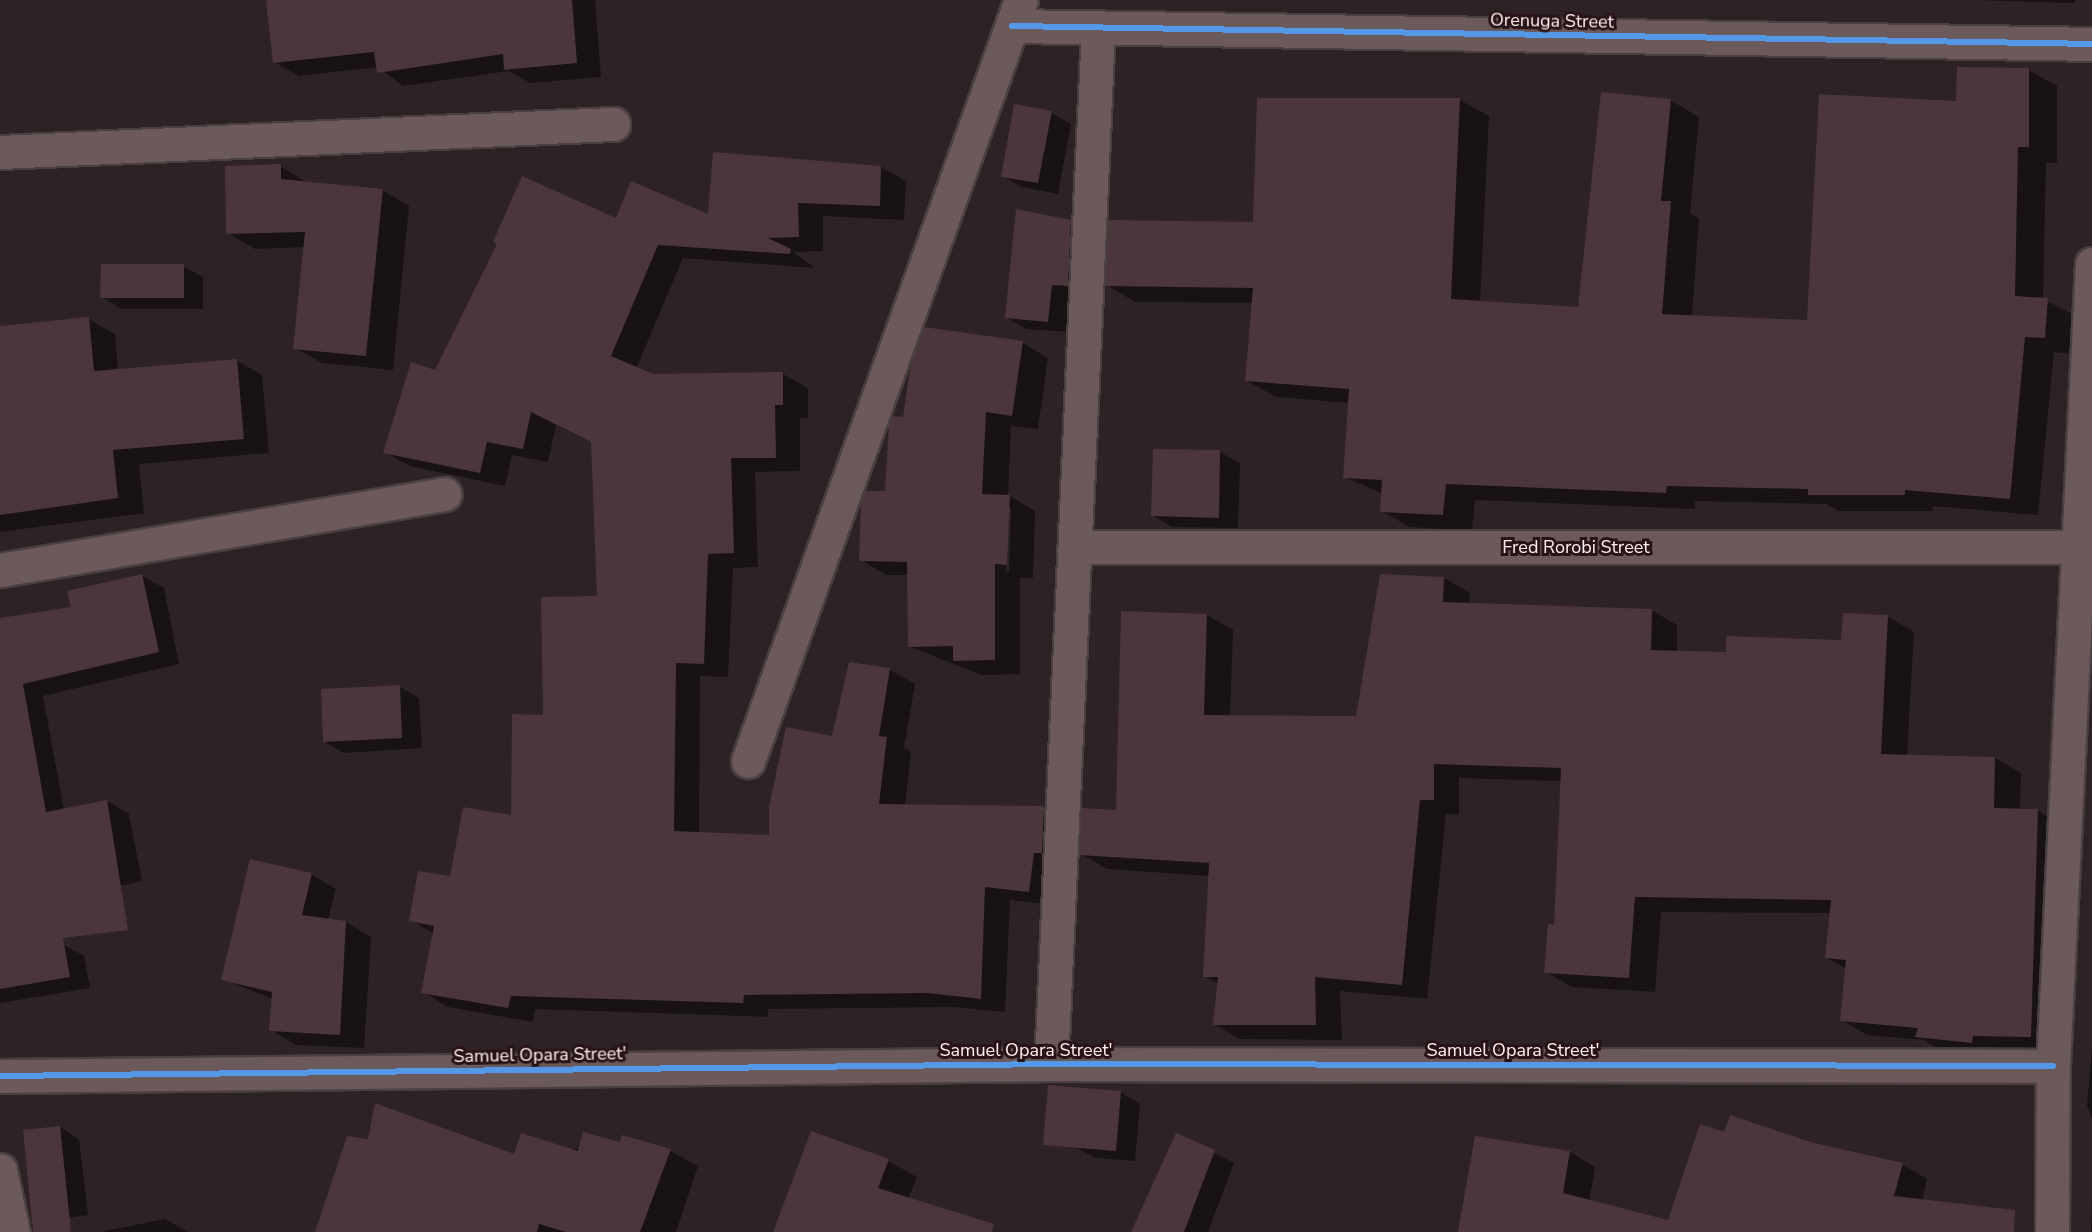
<!DOCTYPE html>
<style>
body{margin:0}
#map{position:relative;width:2092px;height:1232px;overflow:hidden;background:#2d2324;font-family:"Nunito Sans",sans-serif}
div>[style]{position:absolute}
[style*='--x']{left:calc(var(--x)*1px);top:calc(var(--y)*1px);width:calc(var(--w)*1px);rotate:calc(var(--a)*1deg)}
.shadow>*{inset:0;background:#0007}
.building>*{inset:0;background:#4a363b}
.roads{filter:drop-shadow(2px 0 #494042) drop-shadow(-2px 0 #494042) drop-shadow(0 2px #494042) drop-shadow(0 -2px #494042)}
.minor>*{height:33px;margin:-16.5px;padding:0 16.5px;transform-origin:16.5px;border-radius:16.5px;background:#6b595c}
.cycleway>*{height:6px;margin:-3px;padding:0 3px;transform-origin:3px;border-radius:3px;background:#5399e6}
span{translate:-50% -50%;white-space:nowrap;text-align:center;line-height:1.15;-webkit-text-stroke:6px #281418;paint-order:stroke}
.street-label{font-size:18px;color:#feeff1}
</style>
<div id="map">
<div class="shadow">
<div style="clip-path:polygon(268px 0,595px 0,601px 77px,530px 83px,509px 71px,403px 86px,378px 67px,299px 76px,274px 62px)"></div>
<div style="clip-path:polygon(1974px 0,2075px 0,2075px 3px)"></div>
<div style="clip-path:polygon(2028px 70px,2057px 86px,2057px 163px,2046px 162px,2043px 299px,2076px 316px,2074px 354px,2054px 352px,2038px 515px,1933px 506px,1933px 511px,1838px 511px,1827px 504px,1695px 501px,1695px 509px,1475px 500px,1472px 531px,1410px 527px,1381px 511px,1383px 494px,1345px 477px,1350px 403px,1276px 397px,1247px 381px,1253px 303px,1135px 302px,1107px 285px,1255px 224px,1259px 100px,1460px 100px,1489px 116px,1480px 302px,1580px 308px,1670px 100px,1699px 117px,1690px 213px,1699px 219px,1692px 317px,1809px 321px,1957px 103px)"></div>
<div style="clip-path:polygon(1015px 106px,1052px 113px,1071px 124px,1058px 194px,1022px 187px,1002px 176px)"></div>
<div style="clip-path:polygon(280px 166px,307px 183px,382px 190px,409px 206px,393px 370px,322px 363px,295px 348px,305px 247px,255px 249px,228px 233px)"></div>
<div style="clip-path:polygon(881px 167px,906px 181px,904px 220px,823px 216px,823px 251px,794px 252px,815px 268px,683px 258px,636px 369px,653px 376px,783px 374px,808px 388px,808px 418px,800px 418px,800px 471px,755px 472px,758px 567px,733px 568px,728px 677px,700px 676px,699px 833px,771px 837px,833px 737px,850px 663px,890px 670px,915px 684px,904px 748px,911px 752px,905px 806px,1044px 808px,1068px 822px,1054px 905px,1010px 900px,1005px 1012px,954px 1007px,768px 1009px,768px 1017px,535px 1009px,533px 1022px,448px 1007px,423px 992px,434px 934px,411px 920px,513px 817px,545px 716px,599px 597px,593px 443px,556px 425px,548px 462px,512px 455px,505px 486px,410px 466px,385px 452px,436px 372px,616px 220px,709px 216px)"></div>
<div style="clip-path:polygon(1070px 221px,1090px 232px,1068px 332px,1026px 329px,1006px 317px)"></div>
<div style="clip-path:polygon(183px 266px,203px 277px,203px 309px,122px 309px,102px 297px)"></div>
<div style="clip-path:polygon(88px 319px,115px 334px,118px 371px,236px 360px,262px 375px,269px 453px,139px 464px,144px 513px,0 532px,0 327px)"></div>
<div style="clip-path:polygon(evenodd,1023px 343px,1048px 358px,1038px 429px,1011px 426px,1008px 495px,1035px 511px,1033px 578px,1020px 578px,1020px 674px,981px 675px,909px 646px,909px 575px,886px 575px,861px 560px,886px 493px,904px 419px,1023px 343px,1008px 508px,1011px 508px,1009px 572px,1006px 572px,1008px 508px)"></div>
<div style="clip-path:polygon(1220px 452px,1240px 463px,1238px 528px,1172px 527px,1153px 516px)"></div>
<div style="clip-path:polygon(1381px 575px,1444px 578px,1470px 593px,1469px 605px,1651px 610px,1677px 625px,1677px 652px,1727px 654px,1843px 642px,1844px 615px,1888px 617px,1914px 632px,1907px 756px,1995px 758px,2021px 773px,2020px 810px,2038px 811px,2064px 826px,2057px 1051px,1943px 1051px,1924px 1040px,1867px 1035px,1841px 1020px,1846px 969px,1827px 958px,1831px 913px,1661px 912px,1655px 992px,1572px 987px,1546px 972px,1555px 926px,1562px 781px,1459px 778px,1459px 815px,1446px 814px,1427px 999px,1340px 991px,1342px 1040px,1240px 1039px,1214px 1024px,1219px 984px,1204px 976px,1210px 876px,1107px 869px,1081px 854px,1118px 812px,1207px 615px,1233px 630px,1230px 717px,1357px 717px)"></div>
<div style="clip-path:polygon(142px 576px,164px 588px,179px 664px,43px 696px,64px 810px,107px 801px,129px 814px,142px 881px,0 913px,0 619px,72px 608px)"></div>
<div style="clip-path:polygon(400px 687px,419px 698px,422px 748px,344px 753px,325px 742px)"></div>
<div style="clip-path:polygon(311px 874px,336px 889px,328px 920px,346px 922px,371px 937px,364px 1048px,296px 1045px,271px 1030px,273px 999px,223px 979px)"></div>
<div style="clip-path:polygon(64px 945px,84px 956px,90px 988px,0 1003px,0 962px)"></div>
<div style="clip-path:polygon(2092px 1048px,2092px 1119px,2087px 1105px)"></div>
<div style="clip-path:polygon(1120px 1092px,1140px 1104px,1135px 1161px,1095px 1158px,1075px 1147px)"></div>
<div style="clip-path:polygon(60px 1127px,79px 1139px,88px 1215px,52px 1220px)"></div>
<div style="clip-path:polygon(1725px 1134px,1814px 1145px,1903px 1165px,1927px 1179px,1922px 1201px,2007px 1232px,1460px 1232px,1570px 1152px,1595px 1167px,1589px 1202px,1669px 1222px)"></div>
<div style="clip-path:polygon(1177px 1135px,1234px 1163px,1208px 1232px,1133px 1232px)"></div>
<div style="clip-path:polygon(621px 1144px,670px 1151px,698px 1166px,676px 1232px,316px 1232px,515px 1155px)"></div>
<div style="clip-path:polygon(888px 1161px,917px 1177px,908px 1199px,985px 1232px,774px 1232px)"></div>
<div style="clip-path:polygon(2091px 1196px,2092px 1232px,2091px 1232px)"></div>
<div style="clip-path:polygon(165px 1219px,188px 1232px,100px 1232px)"></div>
</div>
<div class="building">
<div style="clip-path:polygon(266px 0,572px 0,577px 63px,504px 70px,503px 54px,377px 73px,374px 52px,273px 63px)"></div>
<div style="clip-path:polygon(1957px 67px,2029px 68px,2029px 147px,2018px 147px,2015px 296px,2048px 298px,2045px 338px,2025px 337px,2010px 499px,1905px 490px,1905px 495px,1808px 495px,1808px 489px,1667px 486px,1666px 493px,1446px 484px,1443px 515px,1380px 512px,1382px 480px,1343px 478px,1349px 389px,1245px 381px,1253px 288px,1105px 286px,1108px 220px,1253px 222px,1257px 98px,1460px 98px,1451px 299px,1578px 307px,1601px 92px,1671px 99px,1661px 201px,1671px 201px,1662px 314px,1807px 320px,1819px 94px,1956px 101px)"></div>
<div style="clip-path:polygon(1014px 104px,1052px 111px,1038px 183px,1001px 177px)"></div>
<div style="clip-path:polygon(713px 152px,881px 166px,880px 206px,798px 203px,799px 237px,768px 238px,791px 249px,790px 254px,658px 245px,611px 356px,653px 374px,783px 372px,783px 405px,775px 405px,776px 458px,731px 458px,734px 553px,708px 554px,704px 664px,676px 663px,674px 831px,769px 835px,769px 807px,786px 727px,832px 736px,849px 662px,890px 668px,879px 736px,887px 737px,879px 804px,1044px 806px,1042px 853px,1034px 853px,1029px 892px,985px 887px,981px 999px,928px 993px,744px 995px,743px 1003px,511px 996px,508px 1008px,421px 993px,434px 926px,409px 921px,418px 871px,450px 876px,463px 807px,511px 815px,512px 714px,543px 715px,541px 597px,597px 596px,591px 442px,531px 412px,523px 449px,487px 442px,480px 473px,383px 453px,411px 362px,435px 370px,497px 244px,493px 242px,522px 176px,616px 218px,631px 181px,708px 214px)"></div>
<div style="clip-path:polygon(281px 164px,281px 179px,383px 189px,366px 356px,293px 349px,305px 232px,226px 234px,225px 166px)"></div>
<div style="clip-path:polygon(1016px 209px,1071px 220px,1068px 286px,1052px 285px,1048px 322px,1005px 318px)"></div>
<div style="clip-path:polygon(101px 264px,184px 264px,184px 298px,100px 298px)"></div>
<div style="clip-path:polygon(89px 317px,94px 371px,237px 359px,244px 439px,113px 450px,118px 498px,0 515px,0 326px)"></div>
<div style="clip-path:polygon(924px 327px,1023px 341px,1012px 416px,986px 412px,982px 494px,1010px 495px,1007px 565px,995px 564px,995px 660px,953px 661px,953px 646px,908px 647px,907px 562px,859px 561px,861px 502px,865px 491px,885px 491px,889px 424px,892px 416px,903px 417px,911px 363px)"></div>
<div style="clip-path:polygon(1153px 449px,1220px 450px,1219px 518px,1151px 516px)"></div>
<div style="clip-path:polygon(142px 574px,159px 652px,23px 684px,46px 812px,107px 800px,128px 930px,63px 938px,70px 977px,0 989px,0 618px,71px 607px,67px 591px)"></div>
<div style="clip-path:polygon(1380px 574px,1444px 577px,1443px 602px,1652px 609px,1651px 650px,1726px 652px,1726px 636px,1841px 640px,1843px 613px,1888px 615px,1881px 754px,1995px 757px,1994px 808px,2038px 809px,2031px 1037px,1973px 1036px,1972px 1043px,1915px 1037px,1918px 1028px,1840px 1021px,1846px 960px,1825px 958px,1831px 900px,1635px 897px,1629px 978px,1544px 973px,1548px 924px,1554px 925px,1561px 768px,1434px 764px,1434px 800px,1420px 800px,1402px 985px,1315px 977px,1316px 1025px,1213px 1025px,1218px 977px,1203px 977px,1209px 863px,1079px 855px,1081px 808px,1116px 810px,1121px 611px,1207px 614px,1204px 715px,1356px 716px)"></div>
<div style="clip-path:polygon(400px 685px,402px 738px,323px 742px,321px 689px)"></div>
<div style="clip-path:polygon(250px 859px,312px 873px,302px 915px,346px 921px,340px 1035px,269px 1031px,272px 992px,221px 980px)"></div>
<div style="clip-path:polygon(1048px 1085px,1121px 1091px,1116px 1151px,1043px 1145px)"></div>
<div style="clip-path:polygon(375px 1103px,514px 1154px,521px 1133px,578px 1151px,583px 1132px,620px 1142px,622px 1135px,671px 1149px,640px 1232px,566px 1232px,539px 1224px,537px 1232px,315px 1232px,347px 1136px,368px 1139px)"></div>
<div style="clip-path:polygon(1730px 1115px,1814px 1143px,1903px 1163px,1894px 1196px,2015px 1210px,2014px 1232px,1458px 1232px,1475px 1136px,1570px 1151px,1563px 1193px,1668px 1220px,1700px 1124px,1724px 1132px)"></div>
<div style="clip-path:polygon(60px 1126px,71px 1232px,33px 1232px,23px 1130px)"></div>
<div style="clip-path:polygon(811px 1131px,889px 1159px,878px 1188px,994px 1224px,992px 1232px,773px 1232px)"></div>
<div style="clip-path:polygon(1176px 1133px,1215px 1150px,1184px 1232px,1131px 1232px)"></div>
</div>
<div class="roads">
<div class="minor">
<div style="--x:1012;--y:26;--w:1080;--a:0.95"></div>
<div style="--x:0;--y:152;--w:614;--a:-2.62"></div>
<div style="--x:1075;--y:547;--w:1002;--a:0"></div>
<div style="--x:0;--y:570;--w:451;--a:-9.7"></div>
<div style="--x:748;--y:761;--w:808;--a:-70.27"></div>
<div style="--x:1051;--y:1064;--w:1037;--a:-87.4"></div>
<div style="--x:0;--y:1076;--w:1051;--a:-0.65"></div>
<div style="--x:1051;--y:1064;--w:1002;--a:0.11"></div>
<div style="--x:0;--y:1170;--w:63;--a:78.2"></div>
<div style="--x:2052;--y:1232;--w:166;--a:-89.7"></div>
<div style="--x:2053;--y:1066;--w:803;--a:-87.22"></div>
</div>
</div>
<div class="cycleway">
<div style="--x:1012;--y:26;--w:1080;--a:0.95"></div>
<div style="--x:0;--y:1076;--w:1051;--a:-0.65"></div>
<div style="--x:1051;--y:1064;--w:1002;--a:0.11"></div>
</div>
<div class="street-label">
<span style="left:1552px;top:21px;rotate:1deg">Orenuga Street</span>
<span style="left:1576px;top:547px">Fred Rorobi Street</span>
<span style="left:1026px;top:1050px">Samuel Opara Street'</span>
<span style="left:1513px;top:1050px">Samuel Opara Street'</span>
<span style="left:540px;top:1055px;rotate:-1deg">Samuel Opara Street'</span>
</div>
</div>
